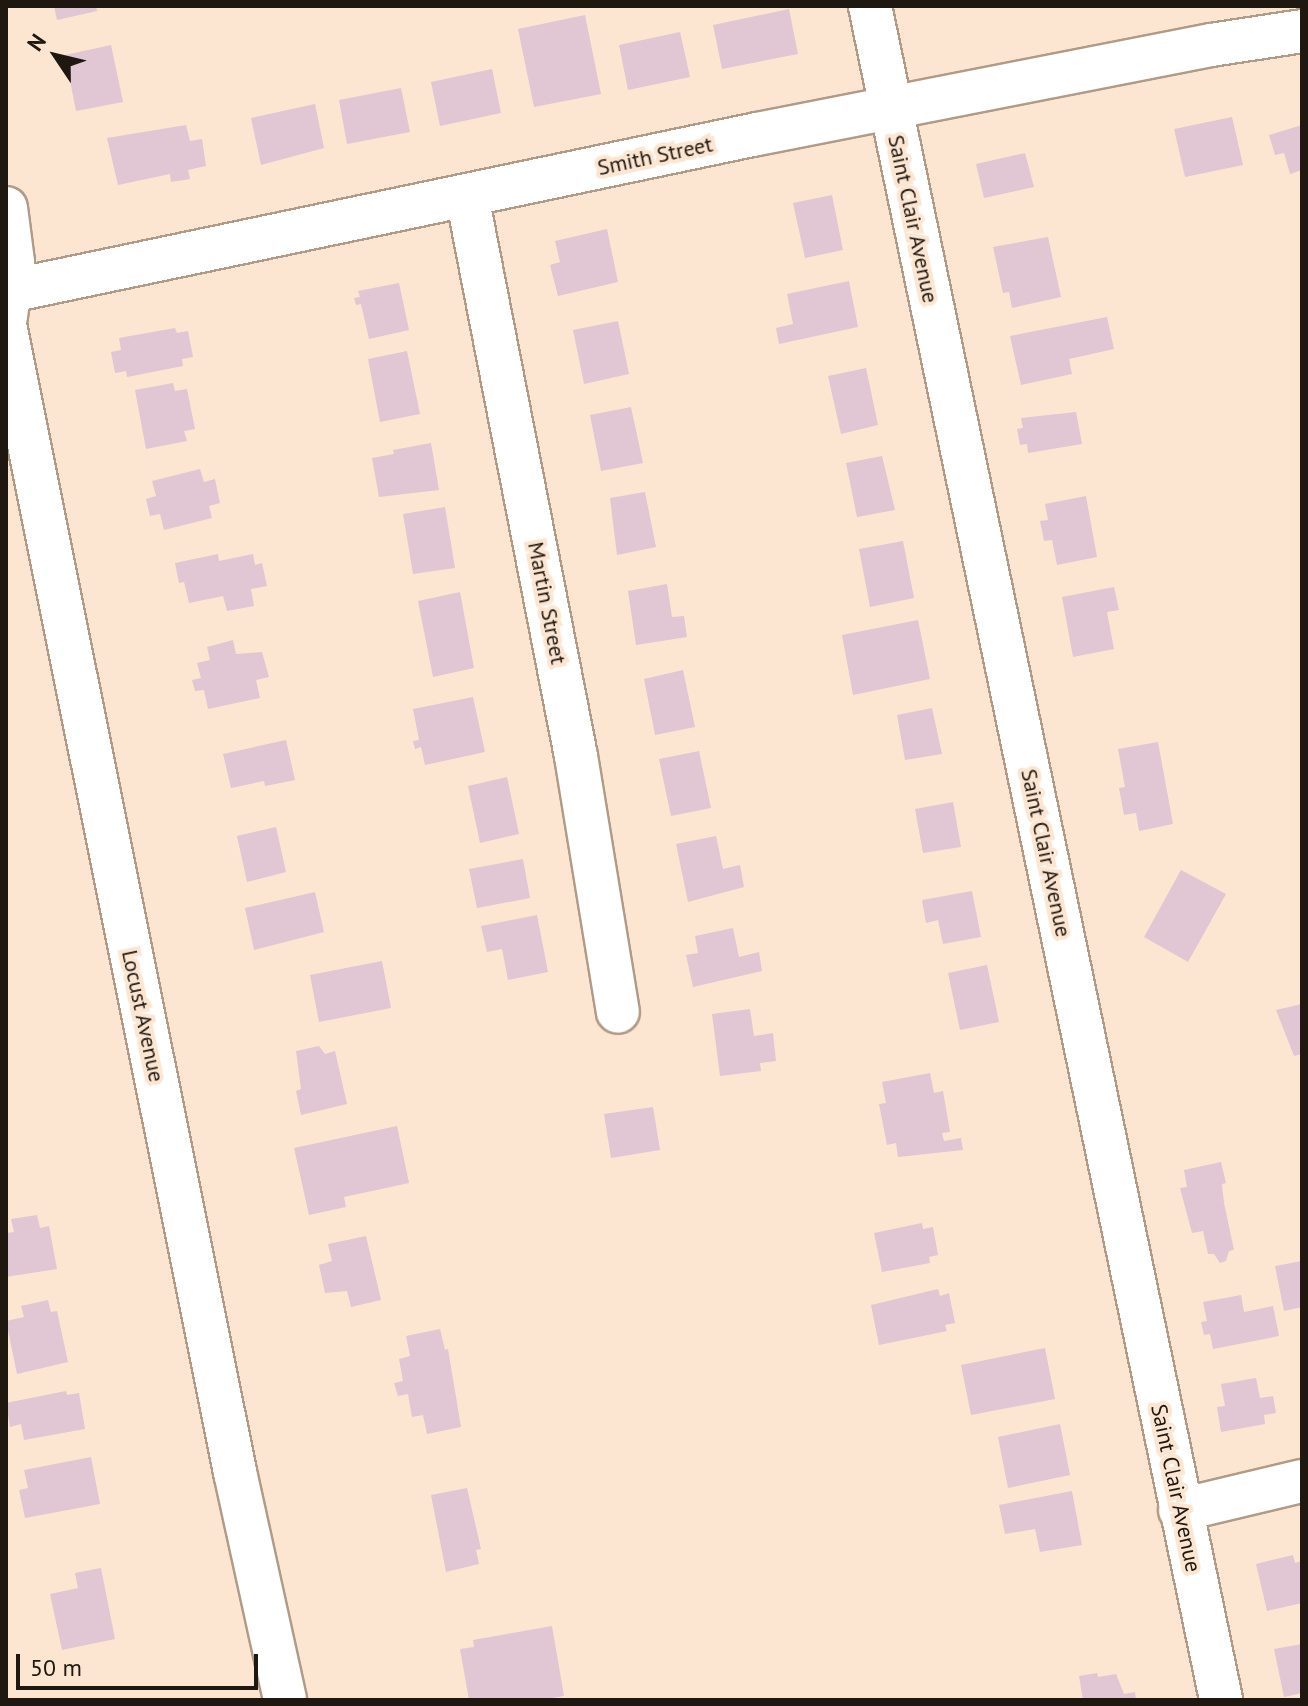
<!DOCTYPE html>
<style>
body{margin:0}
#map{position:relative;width:1308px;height:1706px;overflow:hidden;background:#fce6d2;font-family:"PT Sans",sans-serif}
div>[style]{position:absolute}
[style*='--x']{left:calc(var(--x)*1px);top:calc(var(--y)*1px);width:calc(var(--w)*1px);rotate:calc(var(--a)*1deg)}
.building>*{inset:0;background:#e1c6d4}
.roads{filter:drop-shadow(2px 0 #af9b87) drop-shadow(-2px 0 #af9b87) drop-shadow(0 2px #af9b87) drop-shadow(0 -2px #af9b87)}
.minor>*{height:42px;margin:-21px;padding:0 21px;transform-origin:21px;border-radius:21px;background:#fff}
span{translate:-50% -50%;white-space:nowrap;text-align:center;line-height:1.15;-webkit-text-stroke:8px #fce6d2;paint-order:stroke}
.street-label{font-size:22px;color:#1f1810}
.frame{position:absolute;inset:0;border:8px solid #1f1810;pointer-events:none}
.north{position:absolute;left:16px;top:16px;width:80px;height:80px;-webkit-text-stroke:6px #fce6d2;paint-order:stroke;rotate:305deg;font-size:22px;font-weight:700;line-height:32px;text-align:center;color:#1f1810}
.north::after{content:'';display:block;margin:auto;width:28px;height:36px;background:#1f1810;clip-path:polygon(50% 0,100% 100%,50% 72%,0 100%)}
.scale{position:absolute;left:16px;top:1654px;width:242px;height:36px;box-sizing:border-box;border:4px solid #1f1810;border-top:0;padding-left:10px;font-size:24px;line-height:28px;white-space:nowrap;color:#1f1810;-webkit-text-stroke:6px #fce6d2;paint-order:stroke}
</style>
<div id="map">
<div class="building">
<div style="clip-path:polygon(54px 6px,96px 6px,97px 11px,57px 20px)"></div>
<div style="clip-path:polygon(789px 9px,798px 54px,722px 69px,713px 25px)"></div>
<div style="clip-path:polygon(585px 15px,601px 94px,534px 107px,518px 29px)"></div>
<div style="clip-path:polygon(680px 32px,690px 77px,628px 90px,619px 45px)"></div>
<div style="clip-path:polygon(111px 45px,123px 102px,76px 111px,65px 55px)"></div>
<div style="clip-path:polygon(492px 69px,501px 113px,440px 126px,431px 82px)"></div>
<div style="clip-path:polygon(401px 88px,410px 132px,347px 144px,339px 100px)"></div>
<div style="clip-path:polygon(315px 104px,324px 148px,261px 165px,251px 118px)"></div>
<div style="clip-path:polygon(1232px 117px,1243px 165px,1185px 177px,1174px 129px)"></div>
<div style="clip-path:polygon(186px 125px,190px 141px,202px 139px,206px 166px,188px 170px,190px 179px,171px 182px,170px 174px,118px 185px,107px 138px)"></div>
<div style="clip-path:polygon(1302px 125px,1302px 170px,1290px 174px,1284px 153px,1275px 155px,1269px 135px)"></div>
<div style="clip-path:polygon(1025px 153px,1034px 187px,984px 198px,976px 164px)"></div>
<div style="clip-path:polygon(832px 195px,843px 250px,805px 258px,793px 203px)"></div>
<div style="clip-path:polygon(607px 229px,618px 282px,558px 296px,550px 265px,560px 262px,555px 241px)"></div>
<div style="clip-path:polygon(1048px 237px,1061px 297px,1012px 308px,1009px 292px,1003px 293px,993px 247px)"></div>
<div style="clip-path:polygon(849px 281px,858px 327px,779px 344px,776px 328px,793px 324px,787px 294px)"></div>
<div style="clip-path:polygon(399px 283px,409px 330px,369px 339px,361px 304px,356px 305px,354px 298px,360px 297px,358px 291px)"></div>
<div style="clip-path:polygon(1107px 317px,1114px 349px,1069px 359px,1072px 374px,1021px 385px,1010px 336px)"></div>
<div style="clip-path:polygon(618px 321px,629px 374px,584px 384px,573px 330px)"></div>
<div style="clip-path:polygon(175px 328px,177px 333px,188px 331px,193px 357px,182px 359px,183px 366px,127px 377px,126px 371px,115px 373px,111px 352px,121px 350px,119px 338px)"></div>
<div style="clip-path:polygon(407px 351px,420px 414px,380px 422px,368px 359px)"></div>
<div style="clip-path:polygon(866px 368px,878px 425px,841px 434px,828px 376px)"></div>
<div style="clip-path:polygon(173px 383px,175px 391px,187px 389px,195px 429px,184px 431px,187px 441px,146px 449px,135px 390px)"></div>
<div style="clip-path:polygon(631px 407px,643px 463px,601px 471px,590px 415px)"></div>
<div style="clip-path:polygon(1076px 412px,1082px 444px,1028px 453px,1027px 444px,1020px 445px,1017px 429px,1023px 428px,1021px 418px)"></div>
<div style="clip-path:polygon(431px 443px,439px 490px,379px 497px,372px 458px,394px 454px,393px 450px)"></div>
<div style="clip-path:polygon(882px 456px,895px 510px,857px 517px,846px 463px)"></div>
<div style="clip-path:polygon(200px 469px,204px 482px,215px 479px,220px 503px,209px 506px,212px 518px,164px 530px,160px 514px,150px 516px,146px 499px,156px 496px,152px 481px)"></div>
<div style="clip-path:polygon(645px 492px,656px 547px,617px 555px,610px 498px)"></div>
<div style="clip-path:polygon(1086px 496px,1097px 557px,1057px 565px,1052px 540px,1044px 541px,1040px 521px,1048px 520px,1045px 504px)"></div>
<div style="clip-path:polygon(445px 507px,455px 568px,413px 574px,403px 514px)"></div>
<div style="clip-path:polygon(903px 541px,914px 598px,870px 607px,859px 549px)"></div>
<div style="clip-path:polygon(218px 554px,219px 561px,253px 554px,255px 565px,262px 563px,267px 586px,251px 589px,254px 606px,227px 611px,223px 596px,189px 603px,184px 582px,179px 583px,175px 563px)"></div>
<div style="clip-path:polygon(667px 584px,672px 617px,684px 616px,687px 637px,636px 645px,628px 591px)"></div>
<div style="clip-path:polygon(1114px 587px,1119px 610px,1107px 612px,1114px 649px,1073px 657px,1062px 597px)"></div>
<div style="clip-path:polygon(460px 592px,474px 668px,433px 677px,418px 601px)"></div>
<div style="clip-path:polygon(918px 620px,930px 679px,853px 695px,842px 635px)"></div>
<div style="clip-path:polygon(233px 640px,236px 654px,262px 652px,269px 677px,256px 680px,260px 698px,208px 709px,204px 690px,195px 691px,192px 680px,201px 678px,197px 663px,210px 660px,207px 647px)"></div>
<div style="clip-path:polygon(683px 670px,695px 727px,655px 735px,644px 679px)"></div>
<div style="clip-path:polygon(473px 697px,485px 752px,425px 765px,421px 747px,415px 749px,413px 741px,419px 740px,413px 709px)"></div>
<div style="clip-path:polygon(932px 708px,942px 754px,905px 760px,897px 715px)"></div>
<div style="clip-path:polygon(286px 740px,295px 780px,265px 786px,264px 781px,231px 788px,223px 754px)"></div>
<div style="clip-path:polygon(1158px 742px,1173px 824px,1139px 831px,1136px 813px,1124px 815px,1119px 788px,1125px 787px,1118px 749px)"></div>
<div style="clip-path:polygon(699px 751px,711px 808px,671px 816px,659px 759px)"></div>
<div style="clip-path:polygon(507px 777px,519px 834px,480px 843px,468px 786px)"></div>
<div style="clip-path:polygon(953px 802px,961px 847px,923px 853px,915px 809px)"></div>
<div style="clip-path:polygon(276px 827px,286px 872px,247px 882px,237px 836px)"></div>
<div style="clip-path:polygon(716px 836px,723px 869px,740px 865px,744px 887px,688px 902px,676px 844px)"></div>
<div style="clip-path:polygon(523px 859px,530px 898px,477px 908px,469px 869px)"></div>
<div style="clip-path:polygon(1181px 870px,1226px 894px,1188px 962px,1144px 937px)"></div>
<div style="clip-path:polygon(972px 891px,981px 937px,943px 944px,938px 920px,926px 923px,922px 900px)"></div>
<div style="clip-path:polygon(315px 892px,324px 932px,254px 950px,245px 908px)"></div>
<div style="clip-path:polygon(537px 915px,548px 972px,508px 980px,502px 949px,487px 952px,481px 926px)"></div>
<div style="clip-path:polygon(733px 928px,739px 957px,759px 952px,762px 971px,693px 987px,686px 955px,698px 953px,695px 936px)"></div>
<div style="clip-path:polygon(382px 961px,391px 1008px,319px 1022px,310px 975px)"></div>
<div style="clip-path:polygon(987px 965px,999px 1022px,960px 1030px,948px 973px)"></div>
<div style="clip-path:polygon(1302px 1004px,1302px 1054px,1294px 1056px,1276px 1010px)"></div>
<div style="clip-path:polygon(750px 1009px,754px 1036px,773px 1033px,776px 1061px,760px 1063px,761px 1071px,720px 1076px,712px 1014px)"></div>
<div style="clip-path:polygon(319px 1046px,325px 1054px,335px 1051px,347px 1104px,301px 1115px,296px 1091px,301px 1089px,296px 1051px)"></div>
<div style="clip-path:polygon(930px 1073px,934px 1093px,943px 1091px,950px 1132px,942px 1133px,944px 1141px,961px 1138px,963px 1150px,898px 1157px,896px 1143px,887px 1145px,879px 1104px,886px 1103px,882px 1082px)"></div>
<div style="clip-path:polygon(653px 1107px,660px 1150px,611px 1158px,604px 1114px)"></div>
<div style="clip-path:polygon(397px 1126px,409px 1183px,344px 1197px,346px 1207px,309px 1215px,294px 1148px)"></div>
<div style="clip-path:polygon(1221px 1162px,1226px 1183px,1222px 1184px,1224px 1203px,1234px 1250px,1229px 1251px,1226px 1261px,1220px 1263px,1214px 1254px,1208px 1254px,1203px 1231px,1192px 1233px,1180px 1188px,1187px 1187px,1184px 1170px)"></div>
<div style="clip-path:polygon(37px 1215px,40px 1228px,49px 1226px,57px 1269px,6px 1277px,6px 1233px,14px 1232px,11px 1219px)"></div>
<div style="clip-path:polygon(922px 1223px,923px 1229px,933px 1227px,938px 1255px,929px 1257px,930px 1263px,882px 1272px,874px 1233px)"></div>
<div style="clip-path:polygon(366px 1236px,381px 1300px,351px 1307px,347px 1291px,325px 1293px,319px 1265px,332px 1261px,328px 1244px)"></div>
<div style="clip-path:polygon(1302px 1261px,1302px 1307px,1284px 1311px,1275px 1266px)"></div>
<div style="clip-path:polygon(938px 1289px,940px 1296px,949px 1293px,955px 1323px,945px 1325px,947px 1331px,879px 1345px,871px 1305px)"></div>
<div style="clip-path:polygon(1241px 1295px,1244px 1312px,1273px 1306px,1279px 1336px,1213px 1349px,1210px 1334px,1204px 1335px,1201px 1322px,1207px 1321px,1203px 1302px)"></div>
<div style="clip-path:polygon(48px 1300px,51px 1312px,57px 1311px,68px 1362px,17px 1374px,6px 1321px,24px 1317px,21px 1306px)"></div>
<div style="clip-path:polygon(440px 1329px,445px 1350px,448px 1349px,461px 1427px,427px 1434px,423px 1415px,412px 1417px,408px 1394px,398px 1396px,394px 1383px,403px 1381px,399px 1359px,410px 1356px,406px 1336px)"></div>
<div style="clip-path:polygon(1045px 1348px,1055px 1399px,971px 1415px,961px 1365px)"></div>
<div style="clip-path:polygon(1256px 1378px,1260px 1398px,1273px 1396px,1276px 1413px,1264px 1415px,1265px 1424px,1221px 1432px,1217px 1407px,1225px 1406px,1221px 1384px)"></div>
<div style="clip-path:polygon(66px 1391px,67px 1395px,79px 1393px,85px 1429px,24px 1440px,21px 1424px,10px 1427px,6px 1403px)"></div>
<div style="clip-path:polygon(1060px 1424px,1070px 1475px,1008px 1488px,998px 1437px)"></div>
<div style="clip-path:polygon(91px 1457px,100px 1504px,25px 1518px,19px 1490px,28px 1488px,24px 1470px)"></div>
<div style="clip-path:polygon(467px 1488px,481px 1549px,476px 1550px,479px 1564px,446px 1572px,431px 1495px)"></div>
<div style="clip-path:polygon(1072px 1491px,1082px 1545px,1040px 1552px,1035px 1529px,1005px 1534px,999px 1505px)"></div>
<div style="clip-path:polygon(1293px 1555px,1295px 1563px,1302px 1561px,1302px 1603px,1267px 1611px,1256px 1564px)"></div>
<div style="clip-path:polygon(101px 1568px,115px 1639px,62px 1650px,50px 1594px,78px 1588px,75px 1573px)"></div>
<div style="clip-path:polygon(552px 1626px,564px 1696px,540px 1700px,469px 1700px,460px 1649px,474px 1647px,473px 1640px)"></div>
<div style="clip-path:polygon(1302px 1644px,1302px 1693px,1284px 1697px,1274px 1649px)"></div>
<div style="clip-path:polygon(1097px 1673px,1098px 1677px,1116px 1674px,1124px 1694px,1135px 1692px,1136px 1700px,1083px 1700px,1079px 1676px)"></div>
</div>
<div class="roads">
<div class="minor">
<div style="--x:870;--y:6;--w:1730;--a:78.29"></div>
<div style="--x:467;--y:196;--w:571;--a:78.99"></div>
<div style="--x:576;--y:756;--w:259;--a:80.7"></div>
<div style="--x:6;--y:208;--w:54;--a:82.6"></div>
<div style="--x:13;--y:262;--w:55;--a:97.3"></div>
<div style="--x:10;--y:291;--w:763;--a:-11.87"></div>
<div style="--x:757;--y:134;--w:463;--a:-11.1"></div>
<div style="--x:1211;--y:45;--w:92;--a:-8.7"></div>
<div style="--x:6;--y:330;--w:1165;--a:78.66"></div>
<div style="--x:235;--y:1472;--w:233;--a:77.6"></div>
<div style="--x:1180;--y:1510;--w:125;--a:-13.4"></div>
</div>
</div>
<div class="street-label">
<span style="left:655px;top:156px;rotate:-12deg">Smith Street</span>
<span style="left:913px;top:219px;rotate:78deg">Saint Clair Avenue</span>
<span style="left:547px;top:603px;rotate:79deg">Martin Street</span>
<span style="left:1046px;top:853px;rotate:78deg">Saint Clair Avenue</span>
<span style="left:143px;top:1016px;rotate:78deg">Locust Avenue</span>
<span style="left:1176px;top:1488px;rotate:78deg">Saint Clair Avenue</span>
</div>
<div class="frame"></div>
<div class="north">N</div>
<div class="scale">50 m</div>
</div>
